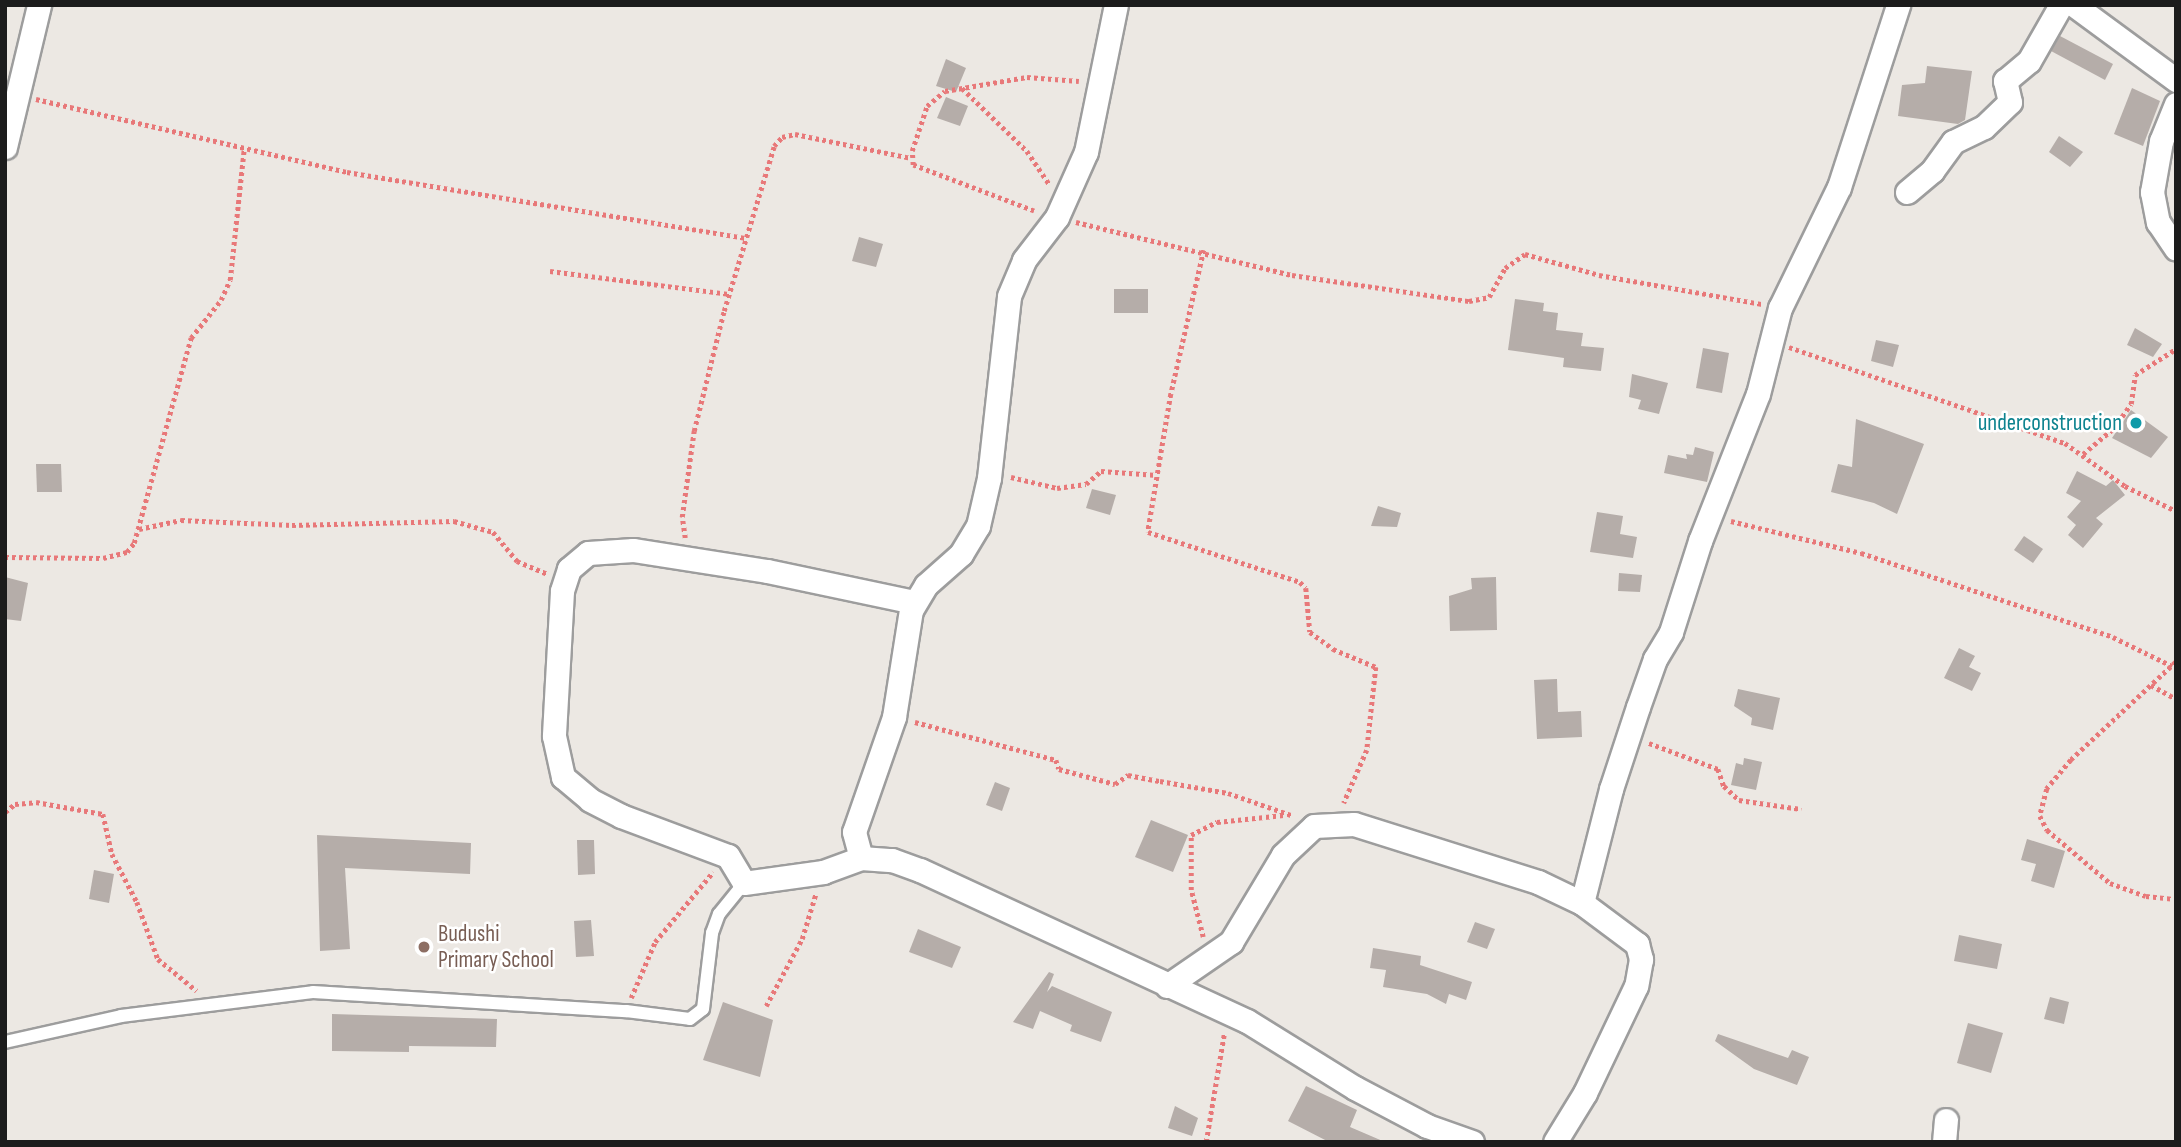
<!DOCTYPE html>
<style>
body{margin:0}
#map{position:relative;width:2181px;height:1147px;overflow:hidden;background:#ece8e3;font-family:"Sofia Sans Condensed",sans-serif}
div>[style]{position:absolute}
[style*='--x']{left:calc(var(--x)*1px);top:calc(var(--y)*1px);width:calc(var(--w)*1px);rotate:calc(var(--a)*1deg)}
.building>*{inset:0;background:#b5ada9}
.path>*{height:4.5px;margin-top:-2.25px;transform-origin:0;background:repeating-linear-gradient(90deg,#e87879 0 3.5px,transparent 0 7px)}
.roads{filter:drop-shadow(2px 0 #9d9d9d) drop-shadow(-2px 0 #9d9d9d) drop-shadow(0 2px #9d9d9d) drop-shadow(0 -2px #9d9d9d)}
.lane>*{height:12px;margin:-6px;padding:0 6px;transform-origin:6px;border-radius:6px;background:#fff}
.street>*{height:23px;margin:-11.5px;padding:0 11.5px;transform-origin:11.5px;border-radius:11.5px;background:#fff}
.dots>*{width:19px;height:19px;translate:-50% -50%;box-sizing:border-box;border:4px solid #fff;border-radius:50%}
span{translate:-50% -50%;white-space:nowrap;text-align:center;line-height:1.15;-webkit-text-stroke:5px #fff;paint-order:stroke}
.culture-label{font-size:23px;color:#0d838f}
.right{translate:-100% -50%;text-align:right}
.education-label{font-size:23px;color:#785e54}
.left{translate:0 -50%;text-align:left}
.frame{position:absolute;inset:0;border:7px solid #1c1c1c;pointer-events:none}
</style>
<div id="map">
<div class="building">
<div style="clip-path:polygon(2060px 36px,2113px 64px,2105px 80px,2051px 51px)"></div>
<div style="clip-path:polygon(946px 59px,966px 68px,956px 92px,936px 86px)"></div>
<div style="clip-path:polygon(1927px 66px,1972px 71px,1965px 120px,1958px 124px,1898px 116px,1902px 85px,1925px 83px)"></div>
<div style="clip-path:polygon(2132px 88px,2160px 101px,2143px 146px,2114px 134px)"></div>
<div style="clip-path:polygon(946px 97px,968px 106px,960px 126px,937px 118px)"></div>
<div style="clip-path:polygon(2059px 136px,2083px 152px,2070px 167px,2049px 152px)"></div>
<div style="clip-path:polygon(859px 237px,883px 244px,876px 267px,852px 261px)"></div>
<div style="clip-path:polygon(1114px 289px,1148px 289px,1148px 313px,1114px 313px)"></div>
<div style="clip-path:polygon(1515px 299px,1544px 303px,1543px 311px,1558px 313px,1556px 330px,1583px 333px,1581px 346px,1604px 348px,1601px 371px,1563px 367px,1564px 358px,1508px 350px)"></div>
<div style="clip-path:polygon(2135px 328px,2162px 344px,2153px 357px,2127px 345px)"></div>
<div style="clip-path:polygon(1876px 340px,1899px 345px,1893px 367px,1871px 361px)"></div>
<div style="clip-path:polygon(1703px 348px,1729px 353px,1722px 393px,1696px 388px)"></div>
<div style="clip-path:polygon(1632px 374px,1668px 383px,1659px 414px,1638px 409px,1641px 400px,1629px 397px)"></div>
<div style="clip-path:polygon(2131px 410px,2168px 437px,2151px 458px,2112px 438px)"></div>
<div style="clip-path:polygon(1856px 419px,1924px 444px,1897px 514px,1874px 503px,1831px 492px,1838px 464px,1852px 467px)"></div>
<div style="clip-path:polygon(1695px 447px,1714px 452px,1707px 482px,1664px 473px,1668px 455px,1687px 459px,1686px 454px,1693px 455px)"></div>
<div style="clip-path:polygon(36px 464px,61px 464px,62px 492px,37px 492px)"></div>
<div style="clip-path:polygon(2077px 471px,2106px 486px,2113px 480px,2125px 495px,2096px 518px,2103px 524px,2083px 548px,2068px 535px,2076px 525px,2067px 517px,2081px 501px,2066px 493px)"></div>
<div style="clip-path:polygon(1092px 489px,1116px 495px,1110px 515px,1086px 508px)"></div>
<div style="clip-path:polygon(1378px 506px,1401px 513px,1397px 527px,1371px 526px)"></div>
<div style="clip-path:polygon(1597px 512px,1623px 516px,1620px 534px,1637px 537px,1633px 558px,1590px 552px)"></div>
<div style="clip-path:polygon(2024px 536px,2043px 549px,2033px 563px,2014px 550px)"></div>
<div style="clip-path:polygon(1619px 573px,1642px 575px,1640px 592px,1618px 591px)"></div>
<div style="clip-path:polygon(5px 577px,28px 583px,21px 621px,5px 619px)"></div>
<div style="clip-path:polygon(1496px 577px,1497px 630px,1450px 631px,1449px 596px,1472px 589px,1471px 578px)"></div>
<div style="clip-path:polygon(1959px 648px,1975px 656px,1969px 667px,1981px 673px,1972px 691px,1944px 678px)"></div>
<div style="clip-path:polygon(1557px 679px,1558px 712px,1581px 711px,1582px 737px,1537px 739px,1534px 680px)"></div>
<div style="clip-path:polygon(1738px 689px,1780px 698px,1773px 730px,1751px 725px,1752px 718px,1734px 706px)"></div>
<div style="clip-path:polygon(1744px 758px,1762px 762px,1756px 790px,1731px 785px,1736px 763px,1743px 765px)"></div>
<div style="clip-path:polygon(995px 782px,1010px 788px,1002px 811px,986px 805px)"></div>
<div style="clip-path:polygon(1151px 820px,1188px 835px,1173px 872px,1135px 857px)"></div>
<div style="clip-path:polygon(317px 835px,471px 843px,470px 874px,345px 868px,350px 949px,320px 951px)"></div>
<div style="clip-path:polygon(2027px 839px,2065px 851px,2054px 888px,2031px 881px,2036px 864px,2021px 860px)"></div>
<div style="clip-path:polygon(577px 840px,594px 840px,595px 874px,578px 875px)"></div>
<div style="clip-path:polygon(94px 870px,114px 874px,109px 903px,89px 899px)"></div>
<div style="clip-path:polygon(591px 920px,594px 956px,576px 957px,574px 921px)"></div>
<div style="clip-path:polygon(1475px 922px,1495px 929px,1487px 949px,1467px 942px)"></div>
<div style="clip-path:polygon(918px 929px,961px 947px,952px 968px,909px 952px)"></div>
<div style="clip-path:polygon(1959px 935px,2002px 944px,1997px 969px,1954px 961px)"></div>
<div style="clip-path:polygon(1373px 948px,1421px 956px,1420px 965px,1472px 982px,1466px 1000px,1449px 994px,1446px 1004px,1427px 994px,1383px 987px,1386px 970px,1370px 968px)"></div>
<div style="clip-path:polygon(1049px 972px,1054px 974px,1047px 992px,1052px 986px,1112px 1012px,1101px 1042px,1070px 1031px,1072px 1025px,1040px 1011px,1033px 1029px,1013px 1022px)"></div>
<div style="clip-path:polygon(2050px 997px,2069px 1002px,2064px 1024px,2044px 1019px)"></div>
<div style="clip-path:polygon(723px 1002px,773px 1020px,760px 1077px,703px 1060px)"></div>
<div style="clip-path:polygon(332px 1014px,497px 1019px,496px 1047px,409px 1046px,409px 1052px,332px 1051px)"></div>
<div style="clip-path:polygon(1968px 1023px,2003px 1033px,1991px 1073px,1957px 1063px)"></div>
<div style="clip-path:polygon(1718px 1034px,1788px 1058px,1792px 1050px,1809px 1057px,1797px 1085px,1754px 1069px,1715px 1041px)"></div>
<div style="clip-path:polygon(1306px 1086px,1357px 1110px,1350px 1127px,1385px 1142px,1329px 1142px,1288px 1121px)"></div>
<div style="clip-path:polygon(1175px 1106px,1198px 1118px,1192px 1136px,1168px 1128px)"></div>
</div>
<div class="path">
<div style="--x:962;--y:88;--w:91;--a:44.1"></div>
<div style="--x:1027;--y:151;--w:40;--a:56"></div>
<div style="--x:36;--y:99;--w:319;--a:13.2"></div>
<div style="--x:347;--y:172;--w:405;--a:9.4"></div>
<div style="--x:1034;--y:211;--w:129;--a:-159.2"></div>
<div style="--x:913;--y:165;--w:14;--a:-94"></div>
<div style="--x:912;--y:151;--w:47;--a:-71.6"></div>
<div style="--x:927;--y:106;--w:23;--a:-40"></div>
<div style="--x:945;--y:91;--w:83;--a:-9.7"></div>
<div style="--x:1027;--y:77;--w:52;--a:4.4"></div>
<div style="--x:1076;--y:222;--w:222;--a:13.8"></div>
<div style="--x:1292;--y:275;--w:179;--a:8.4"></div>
<div style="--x:1469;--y:301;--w:20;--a:-11"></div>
<div style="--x:1489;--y:297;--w:33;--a:-61"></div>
<div style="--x:1505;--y:268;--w:24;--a:-35"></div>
<div style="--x:1525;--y:254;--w:77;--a:15.8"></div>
<div style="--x:1599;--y:275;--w:166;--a:10.1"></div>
<div style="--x:1204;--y:250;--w:148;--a:102.9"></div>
<div style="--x:1171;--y:394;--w:140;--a:99.5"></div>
<div style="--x:1148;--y:532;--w:160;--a:18.2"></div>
<div style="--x:1300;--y:582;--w:8;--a:45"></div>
<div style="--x:1306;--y:588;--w:44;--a:84.8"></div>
<div style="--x:1310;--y:632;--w:29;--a:36"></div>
<div style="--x:1333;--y:649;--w:47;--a:22.7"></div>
<div style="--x:1376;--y:667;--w:83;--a:96.2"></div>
<div style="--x:1367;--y:750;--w:58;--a:113.5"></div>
<div style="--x:550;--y:271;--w:180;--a:7.3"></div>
<div style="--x:1789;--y:347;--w:292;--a:19.2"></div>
<div style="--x:2065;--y:443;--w:74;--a:35.6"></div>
<div style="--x:2125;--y:486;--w:57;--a:26.1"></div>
<div style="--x:2083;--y:454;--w:40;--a:-40"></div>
<div style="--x:2114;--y:428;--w:29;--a:-55"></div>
<div style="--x:2131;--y:404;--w:29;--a:-82"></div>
<div style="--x:2135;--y:375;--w:49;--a:-32.4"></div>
<div style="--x:1011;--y:477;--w:47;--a:13.4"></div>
<div style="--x:1057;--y:488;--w:29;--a:-8"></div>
<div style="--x:1086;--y:484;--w:20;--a:-41"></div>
<div style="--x:1101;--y:471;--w:56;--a:4.1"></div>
<div style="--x:1731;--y:521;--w:134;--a:13.8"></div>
<div style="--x:1861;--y:553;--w:266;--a:18.4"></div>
<div style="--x:2113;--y:637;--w:66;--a:26.2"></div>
<div style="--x:139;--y:529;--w:43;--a:-12.1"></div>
<div style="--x:181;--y:520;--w:111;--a:2.6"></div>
<div style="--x:292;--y:525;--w:162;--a:-1.4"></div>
<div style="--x:454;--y:521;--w:41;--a:15.8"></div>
<div style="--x:493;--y:532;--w:38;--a:50"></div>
<div style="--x:517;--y:561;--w:33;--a:23"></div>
<div style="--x:685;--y:538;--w:21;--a:-98"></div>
<div style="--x:682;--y:517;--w:87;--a:-82.1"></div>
<div style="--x:694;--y:431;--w:124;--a:-76"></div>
<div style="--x:724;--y:311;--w:172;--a:-73.1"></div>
<div style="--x:774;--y:146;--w:12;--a:-48"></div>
<div style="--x:782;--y:137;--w:13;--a:-13"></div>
<div style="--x:795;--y:134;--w:118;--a:11.7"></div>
<div style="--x:5;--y:557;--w:98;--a:0.6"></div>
<div style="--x:103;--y:558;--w:25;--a:-14"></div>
<div style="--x:127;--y:552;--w:11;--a:-52"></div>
<div style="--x:134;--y:543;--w:213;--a:-74.5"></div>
<div style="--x:191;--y:338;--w:48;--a:-51.7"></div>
<div style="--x:221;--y:300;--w:22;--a:-66"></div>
<div style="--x:230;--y:280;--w:131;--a:-83.9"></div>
<div style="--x:2176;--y:662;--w:144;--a:137"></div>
<div style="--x:2071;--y:760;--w:38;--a:130"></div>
<div style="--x:2047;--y:789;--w:28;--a:105"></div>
<div style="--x:2040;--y:816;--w:16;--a:63"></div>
<div style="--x:2047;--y:830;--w:82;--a:40.1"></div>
<div style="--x:2110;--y:883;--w:38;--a:20"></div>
<div style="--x:2146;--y:896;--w:30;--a:6"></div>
<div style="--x:2151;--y:685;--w:29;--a:29"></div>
<div style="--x:915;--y:722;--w:146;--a:15.1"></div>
<div style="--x:1056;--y:760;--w:9;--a:72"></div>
<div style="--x:1059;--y:769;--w:58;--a:15"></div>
<div style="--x:1115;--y:784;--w:16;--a:-35"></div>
<div style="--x:1128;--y:775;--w:33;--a:11"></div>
<div style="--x:1160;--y:781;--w:69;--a:10"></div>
<div style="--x:1228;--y:793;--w:67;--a:19.2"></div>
<div style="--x:1649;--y:743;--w:74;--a:20.6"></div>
<div style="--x:1718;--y:769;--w:18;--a:71"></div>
<div style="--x:1724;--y:786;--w:21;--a:43"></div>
<div style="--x:1739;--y:800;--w:63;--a:8.3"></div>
<div style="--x:5;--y:812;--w:13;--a:-39"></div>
<div style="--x:15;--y:804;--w:21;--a:-5"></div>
<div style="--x:36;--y:802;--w:68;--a:10.2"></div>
<div style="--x:103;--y:814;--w:41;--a:77.3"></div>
<div style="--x:112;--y:854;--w:54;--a:62.5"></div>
<div style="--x:137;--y:902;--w:61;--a:69.8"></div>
<div style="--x:158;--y:959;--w:50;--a:39.4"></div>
<div style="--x:1203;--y:937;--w:49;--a:-104.3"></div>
<div style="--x:1191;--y:890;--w:55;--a:-90"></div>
<div style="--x:1191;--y:835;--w:29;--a:-27"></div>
<div style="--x:1217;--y:822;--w:67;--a:-6"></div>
<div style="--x:631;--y:998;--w:61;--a:-66.8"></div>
<div style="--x:655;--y:942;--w:91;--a:-50.4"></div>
<div style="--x:766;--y:1006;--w:76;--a:-61.8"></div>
<div style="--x:802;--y:939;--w:48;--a:-73.1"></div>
<div style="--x:1206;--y:1142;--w:109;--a:-80.5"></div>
</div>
<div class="roads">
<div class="lane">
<div style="--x:5;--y:1042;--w:119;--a:-12.6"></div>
<div style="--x:121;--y:1016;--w:193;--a:-7.1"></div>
<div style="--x:313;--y:992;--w:314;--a:3.5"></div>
<div style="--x:626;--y:1011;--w:64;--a:7.1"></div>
<div style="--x:690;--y:1019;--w:16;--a:-38"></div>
<div style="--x:703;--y:1009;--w:77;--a:-83.2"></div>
<div style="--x:712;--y:933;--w:20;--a:-70"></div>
<div style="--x:719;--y:914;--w:40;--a:-51"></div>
</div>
<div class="street">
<div style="--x:2074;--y:5;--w:127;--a:36.3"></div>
<div style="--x:2176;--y:104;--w:40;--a:112"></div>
<div style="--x:2161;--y:141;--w:52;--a:100"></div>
<div style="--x:2152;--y:192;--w:31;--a:79"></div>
<div style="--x:2158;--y:222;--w:32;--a:56"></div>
<div style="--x:5;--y:147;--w:146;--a:-76.5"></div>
<div style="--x:1907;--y:192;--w:33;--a:-40"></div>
<div style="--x:1932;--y:171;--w:36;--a:-54"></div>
<div style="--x:1953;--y:142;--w:34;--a:-26"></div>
<div style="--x:1984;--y:127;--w:36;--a:-44"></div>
<div style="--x:2010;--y:102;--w:22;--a:-103"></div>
<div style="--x:2005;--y:81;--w:31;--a:-40"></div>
<div style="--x:2029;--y:61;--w:64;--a:-60.3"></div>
<div style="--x:914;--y:602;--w:150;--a:-168.1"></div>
<div style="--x:767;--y:571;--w:136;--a:-171.1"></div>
<div style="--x:633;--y:550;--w:45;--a:176.2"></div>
<div style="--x:588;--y:553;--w:25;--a:140"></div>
<div style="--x:569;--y:569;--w:23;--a:108"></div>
<div style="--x:562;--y:591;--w:145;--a:93.2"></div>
<div style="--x:554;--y:736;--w:42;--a:77.6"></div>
<div style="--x:563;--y:777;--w:35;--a:40"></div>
<div style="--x:590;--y:800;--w:35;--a:27"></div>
<div style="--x:621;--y:816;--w:114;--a:20.5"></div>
<div style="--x:728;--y:856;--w:31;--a:59"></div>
<div style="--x:744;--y:883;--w:80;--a:-7.9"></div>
<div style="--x:823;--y:872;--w:40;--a:-20.2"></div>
<div style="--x:861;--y:858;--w:31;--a:4"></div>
<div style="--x:892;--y:860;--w:30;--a:20"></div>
<div style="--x:920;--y:870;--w:360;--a:24.8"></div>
<div style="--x:1247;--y:1021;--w:127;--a:31.8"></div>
<div style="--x:1355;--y:1088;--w:81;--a:27.8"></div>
<div style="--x:1427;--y:1126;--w:48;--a:19.6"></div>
<div style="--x:861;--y:858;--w:27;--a:-105"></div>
<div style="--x:854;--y:832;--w:122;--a:-70.8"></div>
<div style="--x:894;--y:717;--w:108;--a:-81"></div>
<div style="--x:911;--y:610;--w:29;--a:-59"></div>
<div style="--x:926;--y:585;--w:47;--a:-41.5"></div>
<div style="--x:961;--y:554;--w:33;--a:-59"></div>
<div style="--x:978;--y:526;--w:49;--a:-77.1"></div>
<div style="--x:989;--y:478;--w:183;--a:-83.7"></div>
<div style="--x:1009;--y:296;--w:39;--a:-67"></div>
<div style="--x:1024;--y:260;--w:54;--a:-52.5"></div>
<div style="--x:1057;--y:217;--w:71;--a:-66"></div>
<div style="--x:1086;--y:152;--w:150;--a:-78.5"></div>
<div style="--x:1582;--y:903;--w:118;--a:-75.7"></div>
<div style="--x:1611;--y:789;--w:86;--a:-71.8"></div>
<div style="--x:1638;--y:707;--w:51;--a:-70.5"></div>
<div style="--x:1655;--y:659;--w:31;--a:-59"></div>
<div style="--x:1671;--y:632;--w:96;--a:-72.3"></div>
<div style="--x:1700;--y:541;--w:158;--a:-68.5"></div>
<div style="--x:1758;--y:394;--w:89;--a:-75.7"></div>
<div style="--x:1780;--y:308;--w:135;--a:-64"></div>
<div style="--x:1839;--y:187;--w:191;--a:-72"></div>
<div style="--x:1167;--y:986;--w:78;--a:-34.5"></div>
<div style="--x:1231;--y:942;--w:101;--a:-59.1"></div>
<div style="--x:1283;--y:855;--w:42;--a:-43.1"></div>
<div style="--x:1314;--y:826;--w:40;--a:-2.9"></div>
<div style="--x:1354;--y:824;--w:193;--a:17.5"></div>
<div style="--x:1538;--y:882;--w:49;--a:25.5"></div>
<div style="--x:1582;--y:903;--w:69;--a:36.7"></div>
<div style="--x:1637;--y:944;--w:16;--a:75"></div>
<div style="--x:1641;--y:959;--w:27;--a:100"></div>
<div style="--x:1636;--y:986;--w:119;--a:115.5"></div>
<div style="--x:1585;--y:1093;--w:57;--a:121.5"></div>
<div style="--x:1944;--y:1142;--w:22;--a:-85"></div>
</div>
</div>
<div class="dots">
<div style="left:2136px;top:423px;background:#0f9aa8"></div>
<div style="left:424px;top:947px;background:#8d6e63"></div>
</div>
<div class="culture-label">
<span class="right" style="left:2122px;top:423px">underconstruction</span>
</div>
<div class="education-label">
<span class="left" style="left:438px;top:947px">Budushi<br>Primary School</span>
</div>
<div class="frame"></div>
</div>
